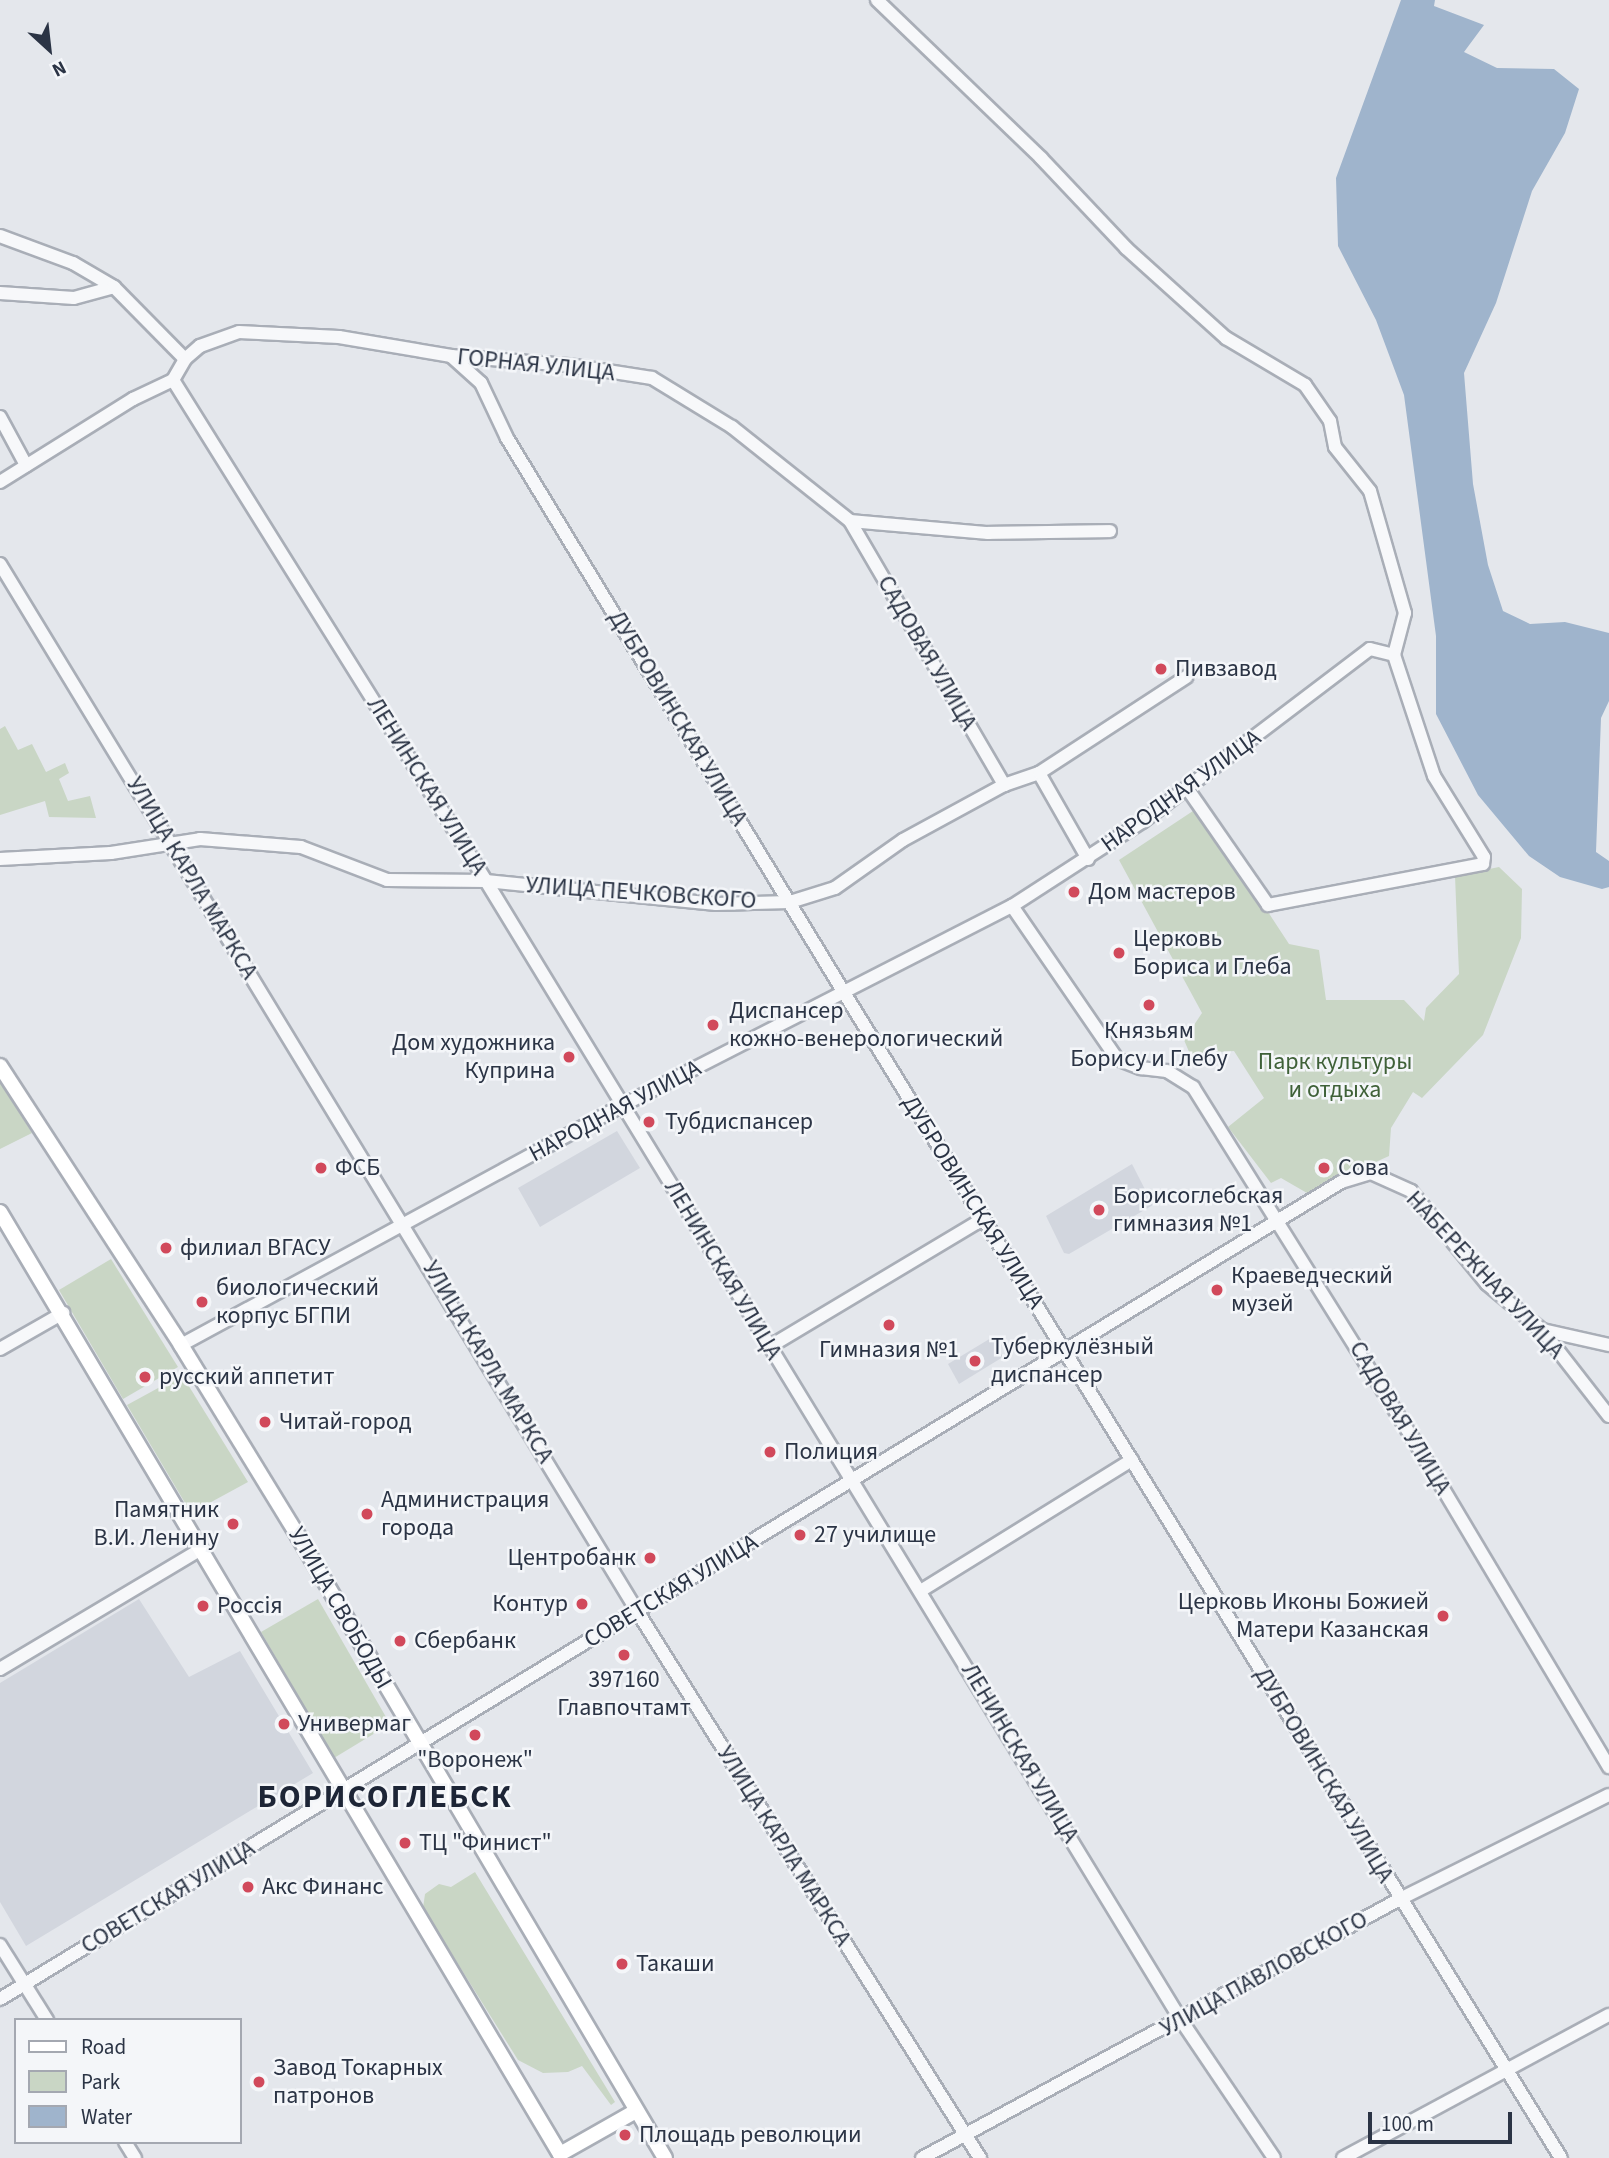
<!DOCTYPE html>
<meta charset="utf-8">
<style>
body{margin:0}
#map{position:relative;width:1609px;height:2158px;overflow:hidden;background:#e4e7ec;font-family:"Source Sans 3",sans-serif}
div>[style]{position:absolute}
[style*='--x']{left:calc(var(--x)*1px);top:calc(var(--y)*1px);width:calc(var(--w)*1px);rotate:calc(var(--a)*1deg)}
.built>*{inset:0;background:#d2d6de}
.green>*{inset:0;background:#c9d6c5}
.water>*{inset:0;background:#9fb4cc}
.roads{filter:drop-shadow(2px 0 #a9aeb7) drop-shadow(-2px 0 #a9aeb7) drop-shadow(0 2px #a9aeb7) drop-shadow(0 -2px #a9aeb7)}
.minor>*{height:12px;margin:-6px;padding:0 6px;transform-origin:6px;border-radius:6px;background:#f7f8fa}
.major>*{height:14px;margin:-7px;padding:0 7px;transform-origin:7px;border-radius:7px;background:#fff}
.dots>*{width:19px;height:19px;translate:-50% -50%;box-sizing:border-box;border:4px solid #f4f6f9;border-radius:50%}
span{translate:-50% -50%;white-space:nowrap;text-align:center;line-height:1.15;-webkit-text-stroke:5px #f4f6f9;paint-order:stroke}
.street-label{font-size:24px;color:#2b3445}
.poi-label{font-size:24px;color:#2b3445}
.left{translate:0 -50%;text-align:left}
.right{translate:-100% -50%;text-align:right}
.park-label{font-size:24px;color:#3f6138}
.district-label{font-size:32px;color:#1d2536;font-weight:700;letter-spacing:2px}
.legend{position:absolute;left:14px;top:2018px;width:228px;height:126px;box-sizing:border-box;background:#f4f6f9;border:2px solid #a4a8b1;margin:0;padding:9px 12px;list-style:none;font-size:21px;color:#2b3445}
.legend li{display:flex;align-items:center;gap:14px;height:35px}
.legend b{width:35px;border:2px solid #a4a8b1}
.north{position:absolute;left:14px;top:14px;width:70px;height:70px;-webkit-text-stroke:5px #f4f6f9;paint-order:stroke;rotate:153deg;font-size:19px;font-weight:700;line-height:28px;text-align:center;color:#2b3445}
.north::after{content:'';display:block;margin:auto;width:24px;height:32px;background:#2b3445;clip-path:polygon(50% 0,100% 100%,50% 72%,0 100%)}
.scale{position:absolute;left:1368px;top:2112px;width:144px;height:32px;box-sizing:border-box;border:4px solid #2b3445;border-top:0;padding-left:9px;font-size:21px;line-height:24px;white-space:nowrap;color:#2b3445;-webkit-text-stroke:5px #f4f6f9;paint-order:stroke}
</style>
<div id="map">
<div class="built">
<div style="clip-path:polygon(617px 1131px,640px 1168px,540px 1227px,518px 1188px)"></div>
<div style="clip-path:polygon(1132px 1164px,1153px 1205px,1069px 1254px,1064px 1253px,1046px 1216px)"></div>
<div style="clip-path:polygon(991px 1338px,1003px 1357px,959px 1384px,948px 1364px)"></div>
<div style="clip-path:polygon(139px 1599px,189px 1677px,240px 1651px,313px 1773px,26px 1946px,0 1902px,0 1683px)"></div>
</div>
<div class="green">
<div style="clip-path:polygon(5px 726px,18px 750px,32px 744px,46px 772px,65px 763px,69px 773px,59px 779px,68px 801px,90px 796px,96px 818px,49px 817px,45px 801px,0 815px,0 729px)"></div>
<div style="clip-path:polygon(1199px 807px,1289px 944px,1319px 950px,1326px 1000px,1404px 1000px,1424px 1021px,1426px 1008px,1459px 974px,1455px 876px,1499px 867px,1522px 889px,1521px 938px,1483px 1035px,1422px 1098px,1413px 1092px,1391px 1128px,1389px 1156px,1307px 1193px,1281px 1178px,1271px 1183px,1228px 1127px,1264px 1098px,1234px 1051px,1190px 1054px,1184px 1040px,1202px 1013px,1119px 860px)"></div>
<div style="clip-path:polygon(0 1081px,32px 1133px,0 1149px)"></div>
<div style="clip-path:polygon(111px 1259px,178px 1367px,123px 1399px,59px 1290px)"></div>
<div style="clip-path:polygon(182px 1375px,248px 1482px,191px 1513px,127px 1405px)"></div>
<div style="clip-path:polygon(318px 1599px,390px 1724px,334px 1758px,261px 1632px)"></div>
<div style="clip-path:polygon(475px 1872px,615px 2102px,611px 2105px,582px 2066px,568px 2072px,543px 2073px,518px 2060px,423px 1908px,425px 1894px,439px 1884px,451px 1887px)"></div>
</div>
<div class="water">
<div style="clip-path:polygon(1401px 0,1435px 0,1434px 6px,1484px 25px,1464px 52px,1497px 68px,1554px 69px,1579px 89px,1565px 133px,1532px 191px,1496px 303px,1464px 373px,1473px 484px,1488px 565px,1503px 611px,1530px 624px,1565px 622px,1609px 633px,1609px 701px,1601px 718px,1596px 852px,1609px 861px,1609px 887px,1602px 889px,1560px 877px,1529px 856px,1478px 795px,1436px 714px,1436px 636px,1404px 395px,1376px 320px,1338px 246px,1336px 178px)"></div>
</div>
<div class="roads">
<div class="minor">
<div style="--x:877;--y:0;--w:228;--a:43.9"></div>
<div style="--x:1041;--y:158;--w:124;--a:46.6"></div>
<div style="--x:1126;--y:248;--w:135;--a:42"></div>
<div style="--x:1226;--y:338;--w:92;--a:30.7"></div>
<div style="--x:1305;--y:385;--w:44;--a:55.2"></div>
<div style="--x:1330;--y:421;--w:26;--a:79"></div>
<div style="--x:1335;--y:447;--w:56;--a:51.5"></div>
<div style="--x:1370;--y:491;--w:127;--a:74"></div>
<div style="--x:1405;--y:613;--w:43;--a:104.7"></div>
<div style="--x:1394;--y:655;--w:127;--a:71.7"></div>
<div style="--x:1434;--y:776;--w:95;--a:58.3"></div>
<div style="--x:1484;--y:857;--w:7;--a:98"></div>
<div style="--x:1483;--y:864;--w:219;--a:169.2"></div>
<div style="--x:1268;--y:905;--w:142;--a:-124.7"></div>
<div style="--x:0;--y:236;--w:78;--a:20.3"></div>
<div style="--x:73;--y:263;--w:48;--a:30.3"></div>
<div style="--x:0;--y:293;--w:74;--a:3.9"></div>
<div style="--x:74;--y:298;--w:41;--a:-15.4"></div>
<div style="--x:114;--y:287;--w:101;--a:45.4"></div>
<div style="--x:451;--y:356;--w:40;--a:42"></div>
<div style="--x:481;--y:383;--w:61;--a:64.7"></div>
<div style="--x:507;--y:438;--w:647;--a:58.72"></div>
<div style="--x:843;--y:991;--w:1370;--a:58.4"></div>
<div style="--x:173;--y:380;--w:591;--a:58"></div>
<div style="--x:486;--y:881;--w:1334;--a:58.61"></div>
<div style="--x:1181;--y:2020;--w:166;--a:56"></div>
<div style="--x:173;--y:380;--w:24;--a:-60"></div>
<div style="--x:185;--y:359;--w:20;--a:-41"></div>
<div style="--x:200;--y:346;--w:41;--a:-19.7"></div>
<div style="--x:239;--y:332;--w:100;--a:2.9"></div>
<div style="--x:339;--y:337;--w:114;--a:9.6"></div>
<div style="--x:451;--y:356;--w:118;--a:4.4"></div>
<div style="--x:569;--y:365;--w:84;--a:8.9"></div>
<div style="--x:652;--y:378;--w:94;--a:31.5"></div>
<div style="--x:732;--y:427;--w:151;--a:38.5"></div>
<div style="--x:850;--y:521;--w:306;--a:59.7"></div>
<div style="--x:0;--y:417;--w:55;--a:61.6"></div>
<div style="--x:0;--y:482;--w:157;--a:-32"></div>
<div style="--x:133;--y:399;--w:44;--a:-25.4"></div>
<div style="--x:850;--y:521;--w:139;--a:5"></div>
<div style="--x:988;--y:533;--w:122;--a:-0.9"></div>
<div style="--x:0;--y:564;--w:1226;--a:58.68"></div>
<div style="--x:637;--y:1611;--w:646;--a:57.91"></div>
<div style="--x:1039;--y:773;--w:99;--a:60.3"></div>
<div style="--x:0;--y:859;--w:111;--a:-3.1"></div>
<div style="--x:111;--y:853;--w:90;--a:-8.9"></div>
<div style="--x:200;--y:839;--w:101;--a:4.5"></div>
<div style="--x:301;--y:847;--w:92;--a:21"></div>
<div style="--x:387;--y:880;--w:99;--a:0.6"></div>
<div style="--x:486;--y:881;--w:231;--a:5.7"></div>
<div style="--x:716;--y:904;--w:74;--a:-1.5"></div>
<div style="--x:790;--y:902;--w:47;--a:-17.3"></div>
<div style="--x:835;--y:888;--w:83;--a:-35.2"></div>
<div style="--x:903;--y:840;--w:115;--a:-28.6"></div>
<div style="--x:1004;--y:785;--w:37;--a:-19"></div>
<div style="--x:1039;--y:773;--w:176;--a:-33.1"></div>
<div style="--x:1012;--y:906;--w:186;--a:55.5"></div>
<div style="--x:1117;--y:1059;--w:26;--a:21"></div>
<div style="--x:1141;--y:1068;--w:26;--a:7"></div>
<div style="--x:1167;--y:1071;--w:31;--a:32"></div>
<div style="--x:1193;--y:1087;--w:416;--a:58"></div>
<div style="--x:1414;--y:1440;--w:381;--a:59.2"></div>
<div style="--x:1542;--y:1330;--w:69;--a:12.6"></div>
<div style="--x:181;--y:1345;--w:503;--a:-28.5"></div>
<div style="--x:623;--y:1105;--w:437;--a:-27.1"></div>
<div style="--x:1012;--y:906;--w:155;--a:-32.9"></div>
<div style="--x:1142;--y:822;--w:286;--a:-37.2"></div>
<div style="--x:1370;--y:649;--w:25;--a:14"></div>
<div style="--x:769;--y:1347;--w:249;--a:-30.9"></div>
<div style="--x:0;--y:1349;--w:73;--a:-29.7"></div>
<div style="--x:922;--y:1590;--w:247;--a:-31.8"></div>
<div style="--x:0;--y:1669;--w:233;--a:-30.8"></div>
<div style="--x:0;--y:1945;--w:89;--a:57.9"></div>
<div style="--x:0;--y:1999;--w:1570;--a:-31.35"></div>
<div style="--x:1341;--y:1182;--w:31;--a:-17"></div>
<div style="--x:1371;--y:1173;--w:44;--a:24.2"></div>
<div style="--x:1411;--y:1191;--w:120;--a:50.7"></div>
<div style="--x:1487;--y:1284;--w:72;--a:39.9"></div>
<div style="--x:1542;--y:1330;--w:109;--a:52.1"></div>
<div style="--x:125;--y:2142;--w:19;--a:58"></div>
<div style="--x:922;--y:2158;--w:544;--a:-28.45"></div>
<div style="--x:1400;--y:1899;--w:233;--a:-26.5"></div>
<div style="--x:1343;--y:2158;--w:302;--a:-28.3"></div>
</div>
<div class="major">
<div style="--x:0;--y:1066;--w:333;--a:57"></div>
<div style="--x:181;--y:1345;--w:224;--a:58.5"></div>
<div style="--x:298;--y:1536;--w:722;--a:59.46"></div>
<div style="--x:0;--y:1212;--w:1096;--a:59.27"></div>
<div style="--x:560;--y:2154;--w:87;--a:-29.5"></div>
</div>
</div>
<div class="dots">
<div style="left:1161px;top:669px;background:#d1495b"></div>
<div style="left:1074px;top:892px;background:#d1495b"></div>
<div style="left:1119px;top:953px;background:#d1495b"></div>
<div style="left:1149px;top:1005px;background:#d1495b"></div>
<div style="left:713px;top:1025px;background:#d1495b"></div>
<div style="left:569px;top:1057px;background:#d1495b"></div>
<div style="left:649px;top:1122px;background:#d1495b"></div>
<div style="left:321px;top:1168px;background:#d1495b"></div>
<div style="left:1324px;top:1168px;background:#d1495b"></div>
<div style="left:1099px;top:1210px;background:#d1495b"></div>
<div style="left:166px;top:1248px;background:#d1495b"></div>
<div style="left:1217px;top:1290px;background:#d1495b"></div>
<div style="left:202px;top:1302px;background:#d1495b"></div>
<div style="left:889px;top:1325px;background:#d1495b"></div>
<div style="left:975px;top:1361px;background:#d1495b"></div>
<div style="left:145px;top:1377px;background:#d1495b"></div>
<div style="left:265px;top:1422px;background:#d1495b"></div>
<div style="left:770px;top:1452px;background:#d1495b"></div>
<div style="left:367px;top:1514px;background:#d1495b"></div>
<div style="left:233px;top:1524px;background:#d1495b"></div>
<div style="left:800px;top:1535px;background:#d1495b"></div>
<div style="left:650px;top:1558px;background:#d1495b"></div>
<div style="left:582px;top:1604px;background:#d1495b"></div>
<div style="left:203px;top:1606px;background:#d1495b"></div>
<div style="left:1443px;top:1616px;background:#d1495b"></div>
<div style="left:400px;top:1641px;background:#d1495b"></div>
<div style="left:624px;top:1655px;background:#d1495b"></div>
<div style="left:284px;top:1724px;background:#d1495b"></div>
<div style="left:475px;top:1735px;background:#d1495b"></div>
<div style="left:405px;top:1843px;background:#d1495b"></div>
<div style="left:248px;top:1887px;background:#d1495b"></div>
<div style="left:622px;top:1964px;background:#d1495b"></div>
<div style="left:259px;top:2082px;background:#d1495b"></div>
<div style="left:625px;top:2135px;background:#d1495b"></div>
</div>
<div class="street-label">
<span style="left:536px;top:365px;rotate:6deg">ГОРНАЯ УЛИЦА</span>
<span style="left:927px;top:653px;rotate:60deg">САДОВАЯ УЛИЦА</span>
<span style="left:678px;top:718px;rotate:59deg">ДУБРОВИНСКАЯ УЛИЦА</span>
<span style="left:427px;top:786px;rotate:58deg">ЛЕНИНСКАЯ УЛИЦА</span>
<span style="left:1181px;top:791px;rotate:-36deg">НАРОДНАЯ УЛИЦА</span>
<span style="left:192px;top:878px;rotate:59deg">УЛИЦА КАРЛА МАРКСА</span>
<span style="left:641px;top:893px;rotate:4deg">УЛИЦА ПЕЧКОВСКОГО</span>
<span style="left:615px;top:1111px;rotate:-28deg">НАРОДНАЯ УЛИЦА</span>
<span style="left:973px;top:1202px;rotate:58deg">ДУБРОВИНСКАЯ УЛИЦА</span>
<span style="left:723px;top:1270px;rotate:59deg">ЛЕНИНСКАЯ УЛИЦА</span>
<span style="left:1485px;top:1275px;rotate:47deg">НАБЕРЕЖНАЯ УЛИЦА</span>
<span style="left:488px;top:1362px;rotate:59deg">УЛИЦА КАРЛА МАРКСА</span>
<span style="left:1400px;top:1418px;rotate:59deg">САДОВАЯ УЛИЦА</span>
<span style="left:671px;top:1591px;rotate:-31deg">СОВЕТСКАЯ УЛИЦА</span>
<span style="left:340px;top:1608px;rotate:60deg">УЛИЦА СВОБОДЫ</span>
<span style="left:1020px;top:1753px;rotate:59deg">ЛЕНИНСКАЯ УЛИЦА</span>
<span style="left:1324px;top:1775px;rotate:59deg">ДУБРОВИНСКАЯ УЛИЦА</span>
<span style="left:784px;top:1846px;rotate:58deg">УЛИЦА КАРЛА МАРКСА</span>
<span style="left:168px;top:1897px;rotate:-31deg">СОВЕТСКАЯ УЛИЦА</span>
<span style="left:1264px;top:1974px;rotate:-29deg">УЛИЦА ПАВЛОВСКОГО</span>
</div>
<div class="poi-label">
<span class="left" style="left:1175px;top:669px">Пивзавод</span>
<span class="left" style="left:1088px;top:892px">Дом мастеров</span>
<span class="left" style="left:1133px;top:953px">Церковь<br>Бориса и Глеба</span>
<span class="left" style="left:729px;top:1025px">Диспансер<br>кожно-венерологический</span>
<span style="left:1149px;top:1045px">Князьям<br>Борису и Глебу</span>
<span class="right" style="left:555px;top:1057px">Дом художника<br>Куприна</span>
<span class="left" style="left:665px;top:1122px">Тубдиспансер</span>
<span class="left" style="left:335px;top:1168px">ФСБ</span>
<span class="left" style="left:1338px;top:1168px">Сова</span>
<span class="left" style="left:1113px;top:1210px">Борисоглебская<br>гимназия №1</span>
<span class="left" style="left:180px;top:1248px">филиал ВГАСУ</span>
<span class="left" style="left:1231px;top:1290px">Краеведческий<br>музей</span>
<span class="left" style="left:216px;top:1302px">биологический<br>корпус БГПИ</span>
<span class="left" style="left:991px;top:1361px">Туберкулёзный<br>диспансер</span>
<span style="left:889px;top:1350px">Гимназия №1</span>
<span class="left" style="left:159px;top:1377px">русский аппетит</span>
<span class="left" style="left:279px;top:1422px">Читай-город</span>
<span class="left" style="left:784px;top:1452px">Полиция</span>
<span class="left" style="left:381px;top:1514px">Администрация<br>города</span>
<span class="right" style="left:219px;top:1524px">Памятник<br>В.И. Ленину</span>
<span class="left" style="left:814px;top:1535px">27 училище</span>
<span class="right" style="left:636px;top:1558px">Центробанк</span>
<span class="right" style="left:1429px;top:1616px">Церковь Иконы Божией<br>Матери Казанская</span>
<span class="right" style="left:568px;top:1604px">Контур</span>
<span class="left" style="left:217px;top:1606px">Россiя</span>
<span class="left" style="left:414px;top:1641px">Сбербанк</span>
<span style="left:624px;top:1694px">397160<br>Главпочтамт</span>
<span class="left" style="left:298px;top:1724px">Универмаг</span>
<span style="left:475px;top:1760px">"Воронеж"</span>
<span class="left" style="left:419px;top:1843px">ТЦ "Финист"</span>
<span class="left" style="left:262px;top:1887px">Акс Финанс</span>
<span class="left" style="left:636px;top:1964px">Такаши</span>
<span class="left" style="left:273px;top:2082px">Завод Токарных<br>патронов</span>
<span class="left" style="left:639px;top:2135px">Площадь революции</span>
</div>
<div class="park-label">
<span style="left:1335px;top:1076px">Парк культуры<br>и отдыха</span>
</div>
<div class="district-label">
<span style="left:385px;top:1797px">БОРИСОГЛЕБСК</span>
</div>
<ul class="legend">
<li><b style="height:9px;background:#fff"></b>Road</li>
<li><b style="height:19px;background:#c9d6c5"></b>Park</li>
<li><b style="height:19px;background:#9fb4cc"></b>Water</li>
</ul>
<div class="north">N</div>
<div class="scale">100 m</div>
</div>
